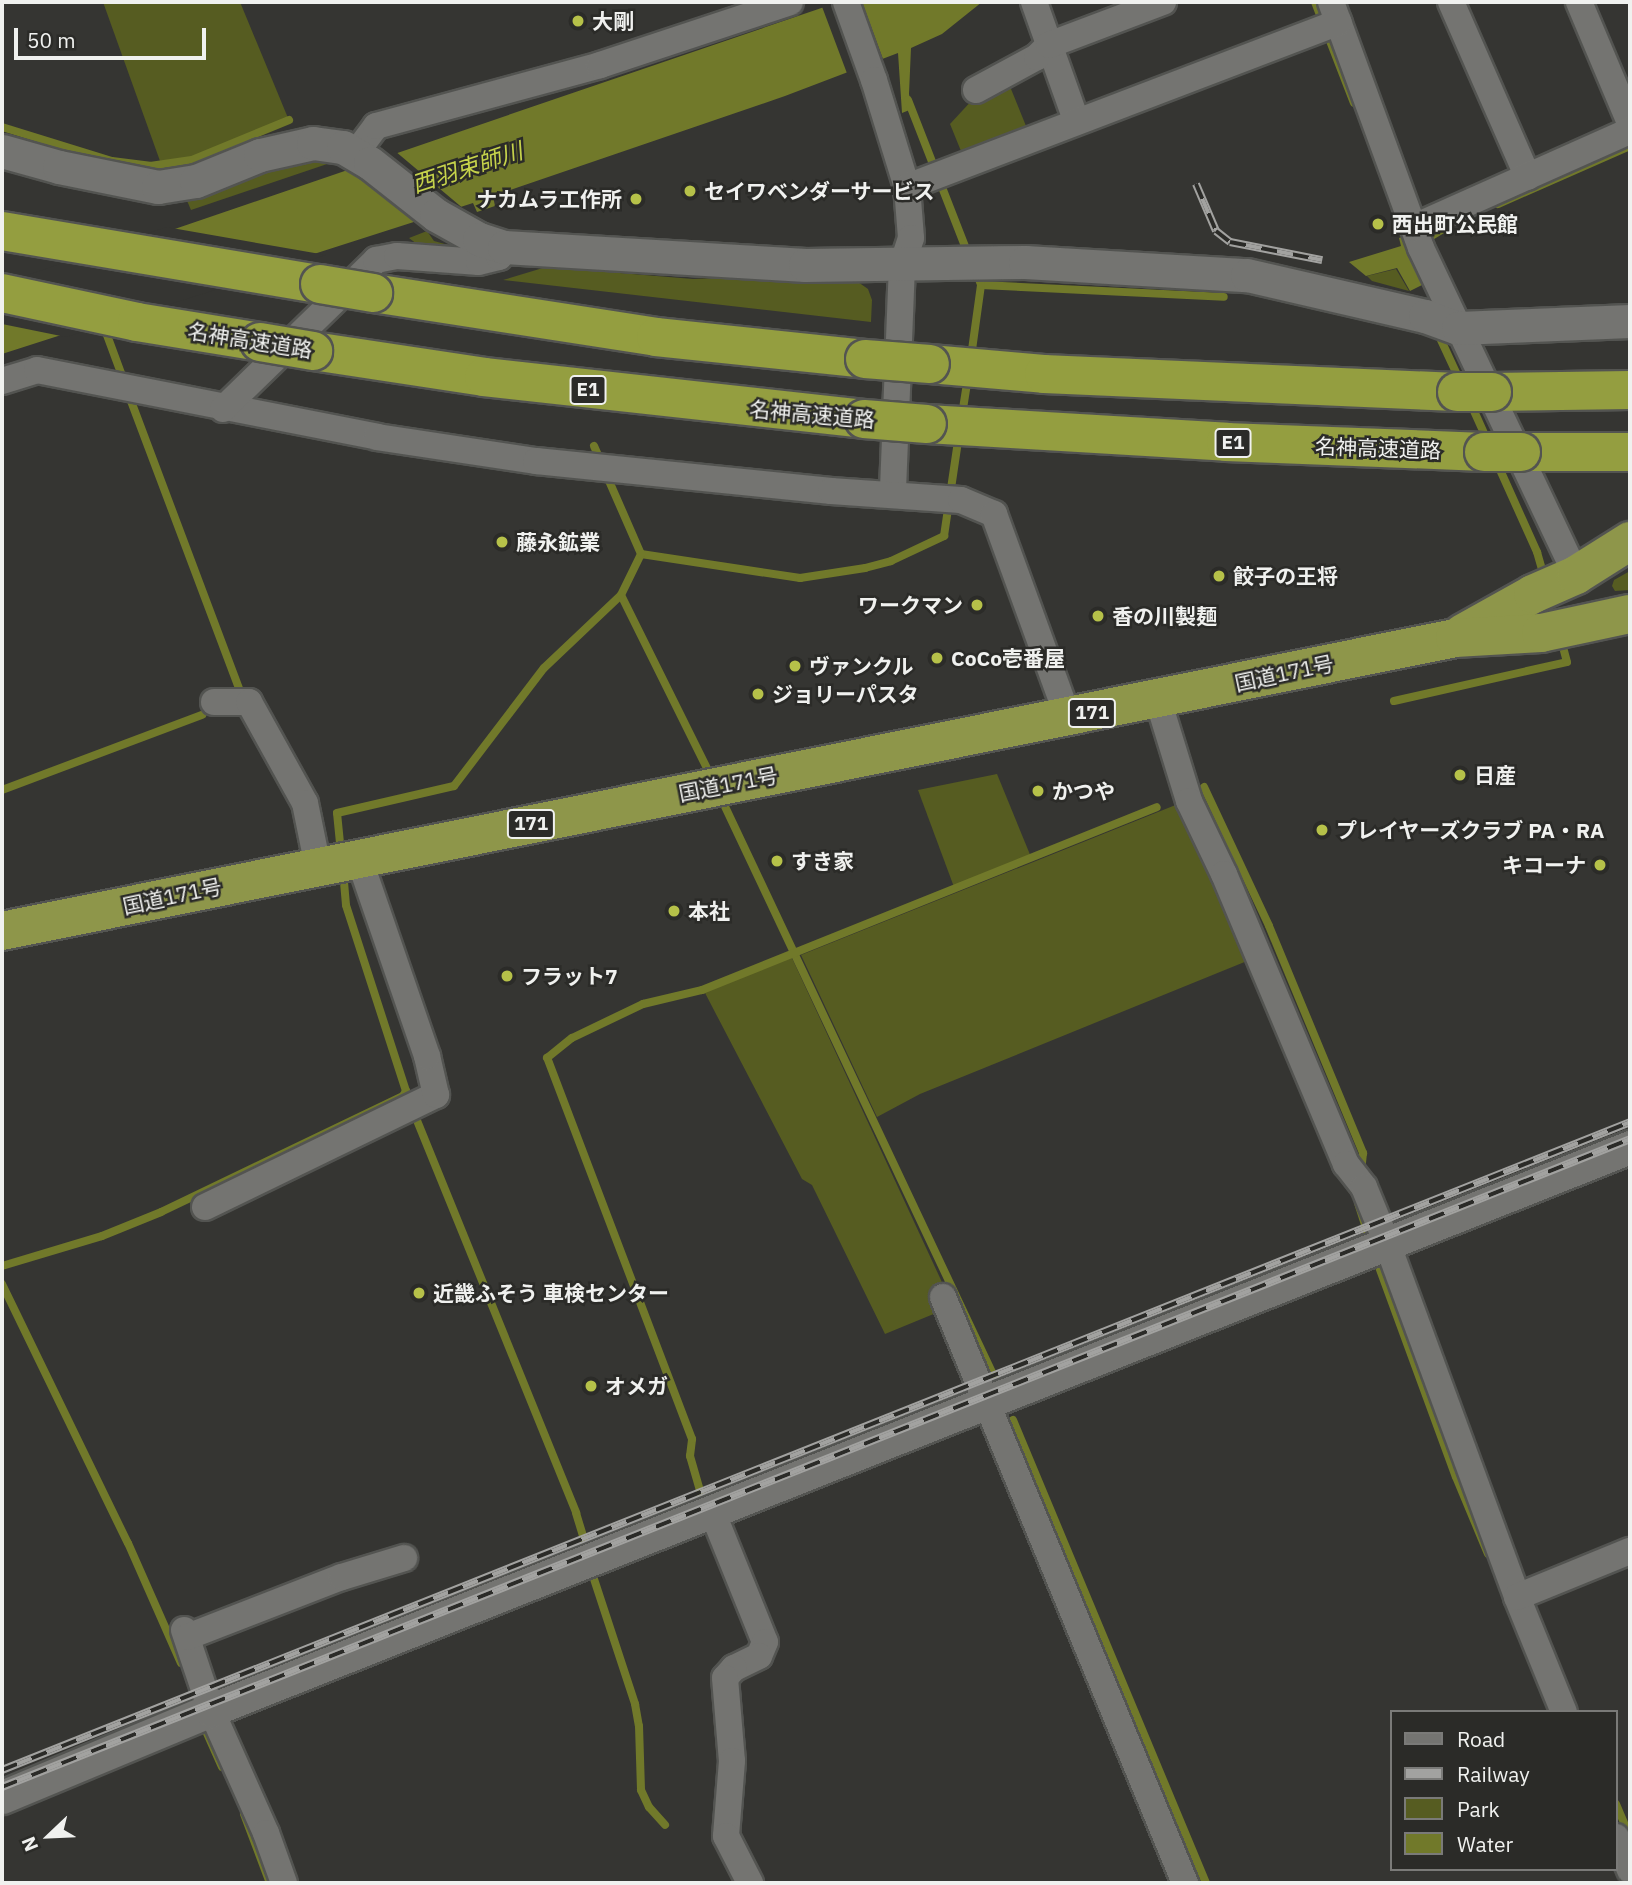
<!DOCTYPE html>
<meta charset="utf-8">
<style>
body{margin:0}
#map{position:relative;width:1632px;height:1885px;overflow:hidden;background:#353532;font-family:"IBM Plex Sans","Noto Sans JP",sans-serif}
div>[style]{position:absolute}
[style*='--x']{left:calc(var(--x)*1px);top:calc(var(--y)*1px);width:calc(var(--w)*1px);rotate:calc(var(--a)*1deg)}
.green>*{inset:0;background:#565c21}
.water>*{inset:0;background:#71792a}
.pier>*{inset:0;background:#353532}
.stream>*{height:8px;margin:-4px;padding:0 4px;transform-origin:4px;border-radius:4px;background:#71792a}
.roads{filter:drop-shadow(2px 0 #535451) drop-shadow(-2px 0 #535451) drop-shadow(0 2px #535451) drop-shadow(0 -2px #535451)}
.minor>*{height:26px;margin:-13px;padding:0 13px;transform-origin:13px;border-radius:13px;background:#747471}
.tertiary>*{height:33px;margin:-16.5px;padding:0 16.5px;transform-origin:16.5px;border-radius:16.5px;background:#747471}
.trunk>*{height:38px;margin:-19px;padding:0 19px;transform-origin:19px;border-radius:19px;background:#8e964a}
.motorway>*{height:38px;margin:-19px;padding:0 19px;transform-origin:19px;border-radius:19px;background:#949e40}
.rail>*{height:8px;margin-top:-4px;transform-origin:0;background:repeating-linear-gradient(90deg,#2b2b28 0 16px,#a2a2a0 0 32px);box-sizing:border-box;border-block:2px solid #a2a2a0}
.bridges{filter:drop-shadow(2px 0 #535451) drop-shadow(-2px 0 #535451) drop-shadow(0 2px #535451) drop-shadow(0 -2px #535451)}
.motorway-bridge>*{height:38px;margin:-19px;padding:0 19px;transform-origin:19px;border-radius:19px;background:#949e40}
.dots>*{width:19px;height:19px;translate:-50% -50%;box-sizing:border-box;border:4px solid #2b2b28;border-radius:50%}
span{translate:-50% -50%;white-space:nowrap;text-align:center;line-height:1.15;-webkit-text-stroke:5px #2b2b28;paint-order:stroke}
.shield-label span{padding:2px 5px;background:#2b2b28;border:2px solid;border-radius:5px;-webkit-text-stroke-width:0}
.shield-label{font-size:19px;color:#f0f1ef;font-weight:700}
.poi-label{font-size:21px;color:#f0f1ef;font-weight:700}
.left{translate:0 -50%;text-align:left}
.right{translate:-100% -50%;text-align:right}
.street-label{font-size:21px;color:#f0f1ef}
.water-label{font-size:23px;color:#c6d34b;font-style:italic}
.frame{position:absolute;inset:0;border:4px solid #f0f1ef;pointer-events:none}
.legend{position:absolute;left:1390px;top:1710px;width:228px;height:161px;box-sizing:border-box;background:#2b2b28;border:2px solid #7a7a78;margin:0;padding:9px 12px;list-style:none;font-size:21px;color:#f0f1ef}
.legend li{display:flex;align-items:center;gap:14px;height:35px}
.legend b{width:35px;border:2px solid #7a7a78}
.north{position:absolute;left:14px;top:1801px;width:70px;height:70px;-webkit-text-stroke:5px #2b2b28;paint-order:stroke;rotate:247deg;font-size:19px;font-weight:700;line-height:28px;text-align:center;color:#f0f1ef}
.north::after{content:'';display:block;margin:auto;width:24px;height:32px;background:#f0f1ef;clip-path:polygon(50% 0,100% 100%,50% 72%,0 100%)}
.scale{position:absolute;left:14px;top:28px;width:192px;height:32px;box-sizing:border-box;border:4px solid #f0f1ef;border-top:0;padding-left:9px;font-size:21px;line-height:24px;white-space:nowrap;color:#f0f1ef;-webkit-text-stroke:5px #2b2b28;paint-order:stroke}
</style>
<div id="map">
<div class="green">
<div style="clip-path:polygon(103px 2px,240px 2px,288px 118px,194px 157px,160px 161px)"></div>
<div style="clip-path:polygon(1009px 84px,1026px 126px,961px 151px,950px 124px,975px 97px)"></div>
<div style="clip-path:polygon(302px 158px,336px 161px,191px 210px,185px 196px)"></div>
<div style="clip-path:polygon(427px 231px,434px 241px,474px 252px,426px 251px,409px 238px)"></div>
<div style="clip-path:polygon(546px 267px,693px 279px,793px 275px,858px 282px,868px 289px,872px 300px,871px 322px,503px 280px)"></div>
<div style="clip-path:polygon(1396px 269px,1409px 291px,1372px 281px,1367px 276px)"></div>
<div style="clip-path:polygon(1630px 571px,1630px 590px,1615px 591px,1612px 586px,1614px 580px)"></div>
<div style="clip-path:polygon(997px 774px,1031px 857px,954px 887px,918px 790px)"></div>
<div style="clip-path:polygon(1178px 804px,1217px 883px,1247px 961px,920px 1094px,877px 1117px,801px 955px)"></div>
<div style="clip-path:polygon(791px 956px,953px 1306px,885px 1334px,812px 1185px,802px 1179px,704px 991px)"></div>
</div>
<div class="water">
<div style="clip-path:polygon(839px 2px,982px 2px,942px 34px,911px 48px,909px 94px,912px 109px,902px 113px,898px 53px,785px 96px,493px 196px,495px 206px,477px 212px,473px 203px,2px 354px,2px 288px)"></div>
<div style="clip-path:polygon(1407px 235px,1430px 281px,1410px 291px,1397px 268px,1366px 276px,1349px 262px,1401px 246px,1399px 238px)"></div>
</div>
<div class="pier">
<div style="clip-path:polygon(828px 2px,862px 2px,884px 62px,848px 76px,821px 4px)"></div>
<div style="clip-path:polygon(395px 151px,465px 210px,420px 224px,346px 167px)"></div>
<div style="clip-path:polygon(166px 227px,326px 255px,66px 337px,2px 324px,2px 284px)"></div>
</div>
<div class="stream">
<div style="--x:1315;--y:2;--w:108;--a:68.9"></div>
<div style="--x:908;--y:100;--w:165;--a:68.7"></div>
<div style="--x:2;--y:127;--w:115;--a:17.2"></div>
<div style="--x:112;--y:161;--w:38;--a:7"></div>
<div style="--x:150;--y:166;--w:42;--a:-8.1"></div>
<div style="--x:192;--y:160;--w:105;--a:-22.4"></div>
<div style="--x:1498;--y:204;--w:144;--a:-23.7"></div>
<div style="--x:1423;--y:241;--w:29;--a:-31"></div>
<div style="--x:975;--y:269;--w:17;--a:69"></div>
<div style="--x:981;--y:285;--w:243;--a:2.8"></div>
<div style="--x:104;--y:327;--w:58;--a:69.7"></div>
<div style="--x:1441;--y:340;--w:45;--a:65.1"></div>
<div style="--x:971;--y:357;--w:73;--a:-82.1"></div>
<div style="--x:128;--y:393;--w:315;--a:69.4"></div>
<div style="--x:1470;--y:402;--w:44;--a:65.8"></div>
<div style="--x:962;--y:415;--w:39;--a:-81"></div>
<div style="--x:594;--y:446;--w:17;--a:66"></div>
<div style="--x:1497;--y:463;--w:98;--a:65.8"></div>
<div style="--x:1537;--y:552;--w:26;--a:74"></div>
<div style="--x:641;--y:554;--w:161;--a:8.6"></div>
<div style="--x:800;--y:578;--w:66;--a:-8.7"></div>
<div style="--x:865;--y:568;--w:27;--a:-15"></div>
<div style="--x:891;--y:561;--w:59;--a:-25.3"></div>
<div style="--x:944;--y:536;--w:102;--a:-81.6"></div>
<div style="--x:621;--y:595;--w:204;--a:63.6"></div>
<div style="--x:1394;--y:701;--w:177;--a:-12.7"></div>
<div style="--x:1567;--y:662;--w:23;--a:-105"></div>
<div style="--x:1204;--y:787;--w:153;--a:64.9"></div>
<div style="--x:1269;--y:926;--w:246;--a:67.5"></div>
<div style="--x:1363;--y:1153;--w:19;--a:96"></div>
<div style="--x:2;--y:790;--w:214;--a:-20.6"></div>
<div style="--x:720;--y:796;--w:651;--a:64.73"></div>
<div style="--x:341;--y:853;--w:40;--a:-95.7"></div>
<div style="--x:337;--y:813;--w:120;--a:-13"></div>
<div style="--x:454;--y:786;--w:148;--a:-52.7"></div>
<div style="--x:544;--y:668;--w:106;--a:-43.5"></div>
<div style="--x:621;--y:595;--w:46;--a:-64"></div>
<div style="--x:641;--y:554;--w:87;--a:-113.6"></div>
<div style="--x:416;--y:1118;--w:426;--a:67.9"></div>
<div style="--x:576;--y:1513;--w:34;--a:73"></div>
<div style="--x:1358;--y:1203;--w:42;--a:72"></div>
<div style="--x:1375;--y:1256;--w:235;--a:69.9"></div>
<div style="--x:1456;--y:1477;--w:83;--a:67.4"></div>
<div style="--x:2;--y:1266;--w:104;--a:-16.7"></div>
<div style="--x:102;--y:1236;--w:64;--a:-22.1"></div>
<div style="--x:161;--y:1212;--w:268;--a:-25.6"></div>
<div style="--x:403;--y:1096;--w:6;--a:-59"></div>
<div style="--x:406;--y:1091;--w:195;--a:-107.9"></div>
<div style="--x:346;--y:905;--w:32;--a:-95"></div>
<div style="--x:2;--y:1284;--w:288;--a:64.1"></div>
<div style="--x:128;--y:1543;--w:131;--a:66.2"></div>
<div style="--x:1013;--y:1420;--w:502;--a:67.37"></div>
<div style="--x:703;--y:1501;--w:47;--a:-106.1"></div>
<div style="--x:690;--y:1456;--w:17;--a:-83"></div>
<div style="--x:692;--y:1439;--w:408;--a:-110.8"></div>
<div style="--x:547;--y:1058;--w:32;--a:-39"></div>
<div style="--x:572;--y:1038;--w:79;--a:-25.6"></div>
<div style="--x:643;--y:1004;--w:61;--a:-13.3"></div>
<div style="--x:702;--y:990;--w:490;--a:-21.9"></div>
<div style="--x:593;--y:1576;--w:135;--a:71.8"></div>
<div style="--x:635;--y:1704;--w:22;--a:80"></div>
<div style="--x:639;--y:1726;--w:64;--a:88.2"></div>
<div style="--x:641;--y:1790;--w:19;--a:65"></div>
<div style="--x:649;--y:1807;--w:24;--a:48"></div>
<div style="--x:202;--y:1722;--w:49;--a:66"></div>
<div style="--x:1616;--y:1804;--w:36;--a:67"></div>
<div style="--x:244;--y:1814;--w:74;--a:69.4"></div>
</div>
<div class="roads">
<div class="minor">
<div style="--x:846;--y:2;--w:83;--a:70.3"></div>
<div style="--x:874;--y:80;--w:112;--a:72.9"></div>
<div style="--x:907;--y:187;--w:51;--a:85.5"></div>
<div style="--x:911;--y:238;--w:28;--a:108"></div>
<div style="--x:902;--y:265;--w:229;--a:92.3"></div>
<div style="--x:1034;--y:2;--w:125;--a:70.4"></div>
<div style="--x:1331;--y:2;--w:262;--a:69.9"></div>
<div style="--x:1421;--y:248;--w:362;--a:64.6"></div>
<div style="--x:1451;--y:2;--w:191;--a:66.3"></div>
<div style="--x:1579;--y:2;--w:131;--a:67.1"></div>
<div style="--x:976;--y:90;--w:69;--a:-28.4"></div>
<div style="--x:1037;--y:57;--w:17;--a:-45"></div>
<div style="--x:1049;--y:45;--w:122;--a:-20.7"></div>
<div style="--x:355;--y:154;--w:35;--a:-53"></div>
<div style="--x:376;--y:126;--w:232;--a:-15.2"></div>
<div style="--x:600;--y:65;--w:200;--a:-18.3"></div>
<div style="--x:907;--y:187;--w:462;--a:-20.9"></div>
<div style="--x:1414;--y:227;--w:236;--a:-24"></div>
<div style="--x:2;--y:381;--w:37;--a:-17"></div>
<div style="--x:37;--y:370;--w:347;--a:11.1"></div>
<div style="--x:377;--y:437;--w:161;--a:8.6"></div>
<div style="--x:536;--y:461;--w:297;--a:5.8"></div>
<div style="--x:831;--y:491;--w:130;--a:4"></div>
<div style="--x:961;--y:500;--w:36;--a:23"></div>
<div style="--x:994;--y:514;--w:216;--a:70"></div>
<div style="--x:223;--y:409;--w:214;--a:-44.2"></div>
<div style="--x:376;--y:260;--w:21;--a:-11"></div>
<div style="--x:397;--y:256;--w:82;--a:4.2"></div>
<div style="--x:479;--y:262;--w:21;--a:-14"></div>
<div style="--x:499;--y:257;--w:11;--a:-63"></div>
<div style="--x:1158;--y:700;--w:106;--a:72.9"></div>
<div style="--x:1189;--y:801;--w:81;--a:64.4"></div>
<div style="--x:1224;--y:874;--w:315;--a:67.2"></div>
<div style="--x:1346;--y:1164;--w:29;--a:52"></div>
<div style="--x:1364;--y:1187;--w:61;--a:67.7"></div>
<div style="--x:1387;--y:1243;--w:377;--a:69.8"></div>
<div style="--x:1517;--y:1597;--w:124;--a:67.8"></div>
<div style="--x:214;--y:702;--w:35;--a:0"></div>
<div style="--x:249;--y:702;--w:115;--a:61"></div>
<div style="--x:305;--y:803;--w:65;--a:78.5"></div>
<div style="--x:205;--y:1207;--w:257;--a:-25.9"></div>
<div style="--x:436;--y:1095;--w:40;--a:-103"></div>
<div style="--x:427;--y:1056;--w:209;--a:-109"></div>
<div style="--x:943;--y:1297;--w:634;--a:67.56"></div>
<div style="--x:712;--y:1511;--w:141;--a:68"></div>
<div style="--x:765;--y:1642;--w:15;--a:113"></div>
<div style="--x:759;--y:1656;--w:28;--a:154"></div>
<div style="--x:734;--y:1668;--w:13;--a:132"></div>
<div style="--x:725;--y:1678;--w:83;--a:85.2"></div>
<div style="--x:732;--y:1761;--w:75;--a:94.6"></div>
<div style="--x:726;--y:1836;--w:53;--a:62.9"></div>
<div style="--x:1517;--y:1597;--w:122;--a:-22.2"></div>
<div style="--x:184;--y:1630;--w:84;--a:71.4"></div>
<div style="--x:211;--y:1710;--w:135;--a:65.9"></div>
<div style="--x:266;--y:1833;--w:53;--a:70.2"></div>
<div style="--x:187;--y:1637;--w:166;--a:-21.2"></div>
<div style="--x:342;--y:1577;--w:65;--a:-17"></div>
<div style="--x:1616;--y:1837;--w:36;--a:67"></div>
</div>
<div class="tertiary">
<div style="--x:2;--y:151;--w:59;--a:15.7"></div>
<div style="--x:59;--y:167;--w:101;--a:11.4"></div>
<div style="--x:158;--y:187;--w:38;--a:-9"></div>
<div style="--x:196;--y:181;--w:69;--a:-22.1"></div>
<div style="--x:260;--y:155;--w:54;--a:-12.8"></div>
<div style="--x:313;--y:143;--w:30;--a:8"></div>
<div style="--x:343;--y:147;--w:31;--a:31"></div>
<div style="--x:370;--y:163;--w:84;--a:38.2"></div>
<div style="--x:436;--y:215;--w:49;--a:29.2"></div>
<div style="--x:479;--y:239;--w:26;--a:18"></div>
<div style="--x:504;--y:247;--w:302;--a:3.4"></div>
<div style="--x:805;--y:265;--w:220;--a:-0.8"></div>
<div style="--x:1025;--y:262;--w:222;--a:3.4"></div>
<div style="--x:1247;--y:275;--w:183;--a:13"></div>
<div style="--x:1425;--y:316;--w:35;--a:20"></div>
<div style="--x:1458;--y:328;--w:172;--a:-2.3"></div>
<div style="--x:2;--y:1797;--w:226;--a:-22.6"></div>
<div style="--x:211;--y:1710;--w:1527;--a:-21.64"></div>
</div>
<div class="trunk">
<div style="--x:1463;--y:633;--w:80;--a:-29.1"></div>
<div style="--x:1533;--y:594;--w:47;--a:-23.8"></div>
<div style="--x:1576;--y:575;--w:64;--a:-32.2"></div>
<div style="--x:2;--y:931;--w:1482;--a:-11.4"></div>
<div style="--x:1455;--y:638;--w:86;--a:-3.3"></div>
<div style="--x:1541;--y:633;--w:91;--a:-12.1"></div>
</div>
<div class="motorway">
<div style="--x:2;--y:231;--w:322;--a:9.5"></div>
<div style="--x:2;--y:293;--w:138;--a:12.1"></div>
<div style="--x:137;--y:322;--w:125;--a:9.2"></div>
<div style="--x:373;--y:293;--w:286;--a:8.8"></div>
<div style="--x:656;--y:337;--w:210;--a:6"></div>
<div style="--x:313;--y:351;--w:173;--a:8.6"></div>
<div style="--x:484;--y:377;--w:382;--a:6.3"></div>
<div style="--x:930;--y:364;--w:114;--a:5"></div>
<div style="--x:1044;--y:374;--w:413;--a:2.5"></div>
<div style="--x:1492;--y:392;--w:138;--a:-0.8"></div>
<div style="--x:927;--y:424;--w:300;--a:3.4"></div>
<div style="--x:1226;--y:442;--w:258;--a:2.2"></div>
<div style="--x:1521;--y:452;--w:109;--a:0"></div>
</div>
</div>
<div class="rail">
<div style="--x:1196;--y:184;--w:51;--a:66.9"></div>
<div style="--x:1216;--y:231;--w:18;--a:38"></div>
<div style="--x:1230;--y:242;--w:94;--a:11.1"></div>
<div style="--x:2;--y:1770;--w:1752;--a:-21.7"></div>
<div style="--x:2;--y:1787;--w:1752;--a:-21.7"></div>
</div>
<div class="bridges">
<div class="motorway-bridge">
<div style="--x:320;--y:284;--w:54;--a:9.6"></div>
<div style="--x:260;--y:342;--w:54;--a:9.6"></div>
<div style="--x:865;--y:359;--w:65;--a:4.4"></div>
<div style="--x:1457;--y:392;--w:35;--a:0"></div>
<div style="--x:864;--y:419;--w:63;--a:4.5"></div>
<div style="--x:1484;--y:452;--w:37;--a:0"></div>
</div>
</div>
<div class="dots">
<div style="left:578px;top:21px;background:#b6c149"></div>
<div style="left:690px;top:191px;background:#b6c149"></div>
<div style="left:636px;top:199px;background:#b6c149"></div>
<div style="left:1378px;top:224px;background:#b6c149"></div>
<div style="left:502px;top:542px;background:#b6c149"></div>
<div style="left:1219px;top:576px;background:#b6c149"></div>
<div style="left:977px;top:605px;background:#b6c149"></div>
<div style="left:1098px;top:616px;background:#b6c149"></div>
<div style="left:937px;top:658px;background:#b6c149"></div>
<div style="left:795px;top:666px;background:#b6c149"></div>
<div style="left:758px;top:694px;background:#b6c149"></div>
<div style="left:1460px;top:775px;background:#b6c149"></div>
<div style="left:1038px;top:791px;background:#b6c149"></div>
<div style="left:1322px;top:830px;background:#b6c149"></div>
<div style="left:777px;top:861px;background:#b6c149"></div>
<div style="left:1600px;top:865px;background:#b6c149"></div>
<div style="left:674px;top:911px;background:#b6c149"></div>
<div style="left:507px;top:976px;background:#b6c149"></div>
<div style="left:419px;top:1293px;background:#b6c149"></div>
<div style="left:591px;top:1386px;background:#b6c149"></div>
</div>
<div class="shield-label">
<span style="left:588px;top:390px">E1</span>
<span style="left:1233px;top:443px">E1</span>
<span style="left:1092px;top:713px">171</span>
<span style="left:531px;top:824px">171</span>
</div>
<div class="poi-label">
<span class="left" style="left:592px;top:21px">大剛</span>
<span class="left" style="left:704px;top:191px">セイワベンダーサービス</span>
<span class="right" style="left:622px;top:199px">ナカムラ工作所</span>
<span class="left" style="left:1392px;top:224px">西出町公民館</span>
<span class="left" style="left:516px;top:542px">藤永鉱業</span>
<span class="left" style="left:1233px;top:576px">餃子の王将</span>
<span class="right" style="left:963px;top:605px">ワークマン</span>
<span class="left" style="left:1112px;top:616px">香の川製麺</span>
<span class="left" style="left:951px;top:658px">CoCo壱番屋</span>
<span class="left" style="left:809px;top:666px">ヴァンクル</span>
<span class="left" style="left:772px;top:694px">ジョリーパスタ</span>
<span class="left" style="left:1474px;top:775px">日産</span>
<span class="left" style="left:1052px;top:791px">かつや</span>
<span class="left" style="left:1336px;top:830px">プレイヤーズクラブ PA・RA</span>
<span class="left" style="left:791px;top:861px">すき家</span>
<span class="right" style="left:1586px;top:865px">キコーナ</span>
<span class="left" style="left:688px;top:911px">本社</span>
<span class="left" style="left:521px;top:976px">フラット7</span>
<span class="left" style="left:433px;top:1293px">近畿ふそう 車検センター</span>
<span class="left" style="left:605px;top:1386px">オメガ</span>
</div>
<div class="street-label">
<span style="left:250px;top:340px;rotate:9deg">名神高速道路</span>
<span style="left:812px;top:414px;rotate:5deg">名神高速道路</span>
<span style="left:1378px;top:448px;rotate:2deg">名神高速道路</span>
<span style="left:1284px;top:673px;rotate:-12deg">国道171号</span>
<span style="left:728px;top:784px;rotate:-11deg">国道171号</span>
<span style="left:172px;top:896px;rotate:-12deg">国道171号</span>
</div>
<div class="water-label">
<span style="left:467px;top:167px;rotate:-18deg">西羽束師川</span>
</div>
<div class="frame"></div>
<ul class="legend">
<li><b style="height:9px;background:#747471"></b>Road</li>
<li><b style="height:9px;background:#a2a2a0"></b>Railway</li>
<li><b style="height:19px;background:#565c21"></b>Park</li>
<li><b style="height:19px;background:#71792a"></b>Water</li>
</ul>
<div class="north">N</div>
<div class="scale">50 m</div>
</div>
